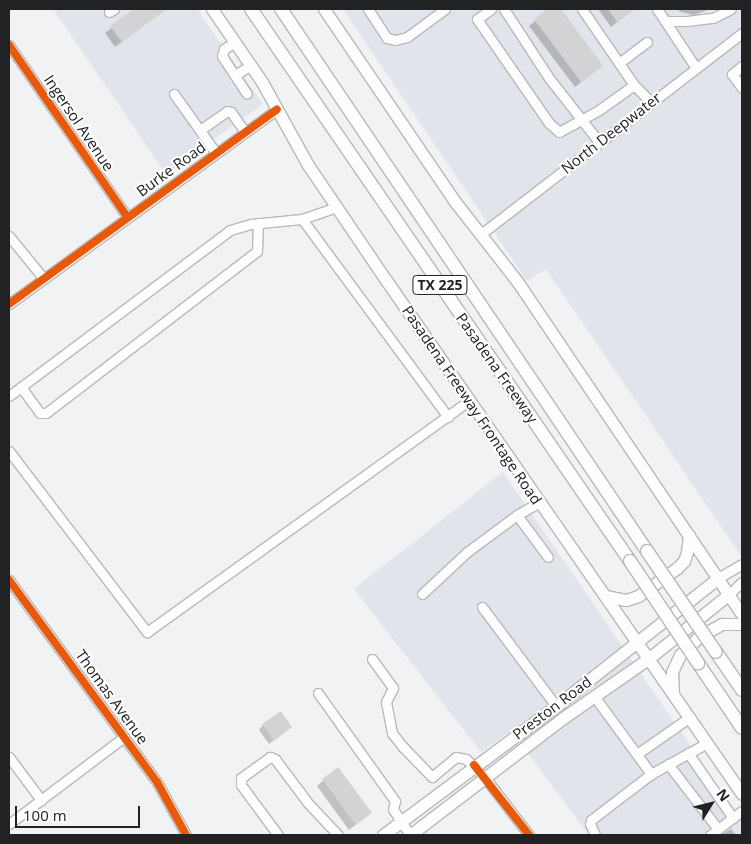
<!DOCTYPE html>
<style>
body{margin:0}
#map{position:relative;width:751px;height:844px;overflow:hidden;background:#f0f2f4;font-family:"Open Sans",sans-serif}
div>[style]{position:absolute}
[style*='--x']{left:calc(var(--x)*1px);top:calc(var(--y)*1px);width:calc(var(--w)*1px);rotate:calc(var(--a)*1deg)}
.built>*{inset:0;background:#e1e4eb}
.shadow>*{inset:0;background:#0003}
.building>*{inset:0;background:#d2d3d4}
.roads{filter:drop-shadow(1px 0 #b8b9ba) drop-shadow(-1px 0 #b8b9ba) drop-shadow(0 1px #b8b9ba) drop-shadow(0 -1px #b8b9ba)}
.minor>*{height:9px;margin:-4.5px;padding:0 4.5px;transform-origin:4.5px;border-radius:4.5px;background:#fdfdfd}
.major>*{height:11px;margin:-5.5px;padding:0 5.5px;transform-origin:5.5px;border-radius:5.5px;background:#fdfdfd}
.highway>*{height:12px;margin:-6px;padding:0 6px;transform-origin:6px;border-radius:6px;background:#fdfdfd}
.bridges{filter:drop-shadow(1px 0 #b8b9ba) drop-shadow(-1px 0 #b8b9ba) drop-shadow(0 1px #b8b9ba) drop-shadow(0 -1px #b8b9ba)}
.highway-bridge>*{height:12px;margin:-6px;padding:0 6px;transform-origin:6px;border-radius:6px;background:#fdfdfd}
.cycleway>*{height:8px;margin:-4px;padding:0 4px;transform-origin:4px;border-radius:4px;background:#e8590c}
span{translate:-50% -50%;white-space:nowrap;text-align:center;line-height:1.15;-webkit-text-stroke:4px #fefeff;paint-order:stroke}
.shield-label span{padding:1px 4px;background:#fefeff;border:1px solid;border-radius:4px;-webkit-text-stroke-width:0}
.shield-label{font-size:14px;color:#212223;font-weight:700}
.street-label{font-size:15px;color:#212223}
.frame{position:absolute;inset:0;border:10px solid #212223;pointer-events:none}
.north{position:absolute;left:686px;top:779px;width:50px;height:50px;-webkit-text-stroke:4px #fefeff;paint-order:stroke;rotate:54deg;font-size:14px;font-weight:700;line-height:20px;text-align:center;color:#212223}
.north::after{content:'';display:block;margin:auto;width:18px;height:22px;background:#212223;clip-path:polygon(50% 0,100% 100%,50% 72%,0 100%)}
.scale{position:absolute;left:15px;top:806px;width:125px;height:22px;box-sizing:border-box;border:2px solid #212223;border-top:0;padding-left:6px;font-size:15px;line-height:18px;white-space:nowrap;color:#212223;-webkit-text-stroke:4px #fefeff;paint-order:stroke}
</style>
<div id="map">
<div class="built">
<div style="clip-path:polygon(53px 9px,197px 9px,263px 104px,166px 174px)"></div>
<div style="clip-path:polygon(343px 9px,742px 9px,742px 557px,546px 269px,527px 281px)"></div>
<div style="clip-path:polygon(503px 472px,742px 821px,742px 835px,589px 835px,511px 731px,481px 752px,354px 589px)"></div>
</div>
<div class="shadow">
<div style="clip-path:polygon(136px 9px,165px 9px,115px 47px,105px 33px)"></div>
<div style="clip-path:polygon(550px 9px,554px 9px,602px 66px,575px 87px,529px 26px)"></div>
<div style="clip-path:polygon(598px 9px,634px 9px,611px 27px)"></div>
<div style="clip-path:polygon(676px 9px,710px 9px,694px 15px,681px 12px)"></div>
<div style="clip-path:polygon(263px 725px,291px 727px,269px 744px,259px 730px)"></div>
<div style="clip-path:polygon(337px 769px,364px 818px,349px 830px,317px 786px)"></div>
<div style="clip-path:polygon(731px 829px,736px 835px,721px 835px)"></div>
</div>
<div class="building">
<div style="clip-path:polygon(134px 9px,167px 9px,122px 42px,110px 26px)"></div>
<div style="clip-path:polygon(548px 9px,561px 9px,603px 66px,581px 82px,534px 19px)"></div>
<div style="clip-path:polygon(608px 9px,635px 9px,617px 22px)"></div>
<div style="clip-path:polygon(281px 711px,292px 727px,274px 741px,262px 724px)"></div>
<div style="clip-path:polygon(338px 767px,372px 813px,356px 825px,322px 779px)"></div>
</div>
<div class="roads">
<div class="minor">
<div style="--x:368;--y:9;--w:35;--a:57"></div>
<div style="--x:387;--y:38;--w:8;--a:14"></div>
<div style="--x:395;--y:40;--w:12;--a:-14"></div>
<div style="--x:407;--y:37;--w:47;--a:-36.4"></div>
<div style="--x:491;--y:9;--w:17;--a:144"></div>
<div style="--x:477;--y:19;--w:126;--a:55.3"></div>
<div style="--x:549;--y:123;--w:13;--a:42"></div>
<div style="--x:559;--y:132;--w:46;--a:-28.8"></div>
<div style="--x:599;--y:110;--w:43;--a:-35.5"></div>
<div style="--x:504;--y:9;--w:82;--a:56.9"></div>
<div style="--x:549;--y:78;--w:81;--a:52"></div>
<div style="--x:582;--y:9;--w:92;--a:55.6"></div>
<div style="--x:634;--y:85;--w:24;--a:45"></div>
<div style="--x:657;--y:9;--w:14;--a:56"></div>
<div style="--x:665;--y:21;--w:22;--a:0"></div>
<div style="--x:687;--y:21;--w:26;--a:-7"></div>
<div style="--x:713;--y:18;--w:20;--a:-27"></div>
<div style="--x:109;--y:12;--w:6;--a:-31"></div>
<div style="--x:665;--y:21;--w:56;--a:56.6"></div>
<div style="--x:235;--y:42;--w:13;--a:148"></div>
<div style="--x:224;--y:49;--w:7;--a:106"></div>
<div style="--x:222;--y:56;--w:45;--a:56.7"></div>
<div style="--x:9;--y:45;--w:209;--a:55.5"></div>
<div style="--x:619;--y:63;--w:35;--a:-37"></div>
<div style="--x:742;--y:66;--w:13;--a:141"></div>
<div style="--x:732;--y:74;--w:17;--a:54"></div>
<div style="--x:235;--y:75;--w:19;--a:-32"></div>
<div style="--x:174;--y:94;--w:72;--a:54.6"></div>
<div style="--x:200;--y:130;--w:33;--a:-35"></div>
<div style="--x:227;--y:111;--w:4;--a:14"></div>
<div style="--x:231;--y:112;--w:24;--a:55"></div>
<div style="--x:302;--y:219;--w:246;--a:53.6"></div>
<div style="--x:481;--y:234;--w:329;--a:-37.6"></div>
<div style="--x:9;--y:236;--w:55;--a:50.9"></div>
<div style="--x:9;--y:304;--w:331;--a:-36"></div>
<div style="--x:21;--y:387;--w:32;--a:54"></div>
<div style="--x:40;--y:413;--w:6;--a:0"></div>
<div style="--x:46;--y:413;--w:266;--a:-37.5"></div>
<div style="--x:257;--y:251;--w:28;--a:-88"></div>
<div style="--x:9;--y:396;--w:276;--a:-36.9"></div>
<div style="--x:230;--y:230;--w:22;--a:-16"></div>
<div style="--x:251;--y:224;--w:51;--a:-5.6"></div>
<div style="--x:302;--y:219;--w:36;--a:-19"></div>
<div style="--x:9;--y:451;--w:228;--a:52.7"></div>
<div style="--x:147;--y:632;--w:396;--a:-35.7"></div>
<div style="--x:517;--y:515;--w:52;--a:53.6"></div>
<div style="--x:718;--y:578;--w:28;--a:-30"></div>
<div style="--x:9;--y:580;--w:250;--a:53.8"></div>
<div style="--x:157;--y:782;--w:60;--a:61.3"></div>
<div style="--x:422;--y:594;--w:62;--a:-43"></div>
<div style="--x:467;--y:552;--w:62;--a:-36.5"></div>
<div style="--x:517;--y:515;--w:24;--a:-30"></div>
<div style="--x:729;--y:594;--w:18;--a:-43"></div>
<div style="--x:482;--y:607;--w:124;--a:53.2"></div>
<div style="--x:372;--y:659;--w:36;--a:54"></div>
<div style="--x:393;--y:688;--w:16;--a:117"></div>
<div style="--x:386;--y:702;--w:32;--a:79"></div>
<div style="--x:392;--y:733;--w:18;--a:52"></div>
<div style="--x:403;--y:747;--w:42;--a:46"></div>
<div style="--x:432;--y:777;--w:31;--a:-40"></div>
<div style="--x:456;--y:757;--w:10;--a:11"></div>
<div style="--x:466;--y:759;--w:28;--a:45"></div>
<div style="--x:486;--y:779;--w:71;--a:52.5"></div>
<div style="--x:318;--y:693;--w:133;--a:54.5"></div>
<div style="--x:395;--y:801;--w:8;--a:104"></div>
<div style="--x:393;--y:809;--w:31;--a:57"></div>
<div style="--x:594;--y:696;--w:97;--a:53.8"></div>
<div style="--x:688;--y:753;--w:79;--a:55.3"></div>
<div style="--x:637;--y:754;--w:65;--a:-34.9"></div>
<div style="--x:9;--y:757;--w:54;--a:53.3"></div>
<div style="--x:668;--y:764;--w:82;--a:52.4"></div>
<div style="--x:9;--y:824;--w:144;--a:-37.1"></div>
<div style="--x:278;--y:835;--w:62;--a:-126.5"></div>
<div style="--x:241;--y:785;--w:7;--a:-90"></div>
<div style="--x:241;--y:778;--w:36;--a:-36"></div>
<div style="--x:270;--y:757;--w:5;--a:22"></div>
<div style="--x:275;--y:759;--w:55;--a:53.1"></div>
<div style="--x:308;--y:803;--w:44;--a:46.8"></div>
<div style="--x:595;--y:835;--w:12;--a:-114"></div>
<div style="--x:590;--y:824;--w:4;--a:-76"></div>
<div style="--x:591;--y:820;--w:76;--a:-37.5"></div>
<div style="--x:651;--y:774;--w:64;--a:-29"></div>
<div style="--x:710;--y:835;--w:40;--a:-37"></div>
</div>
<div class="major">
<div style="--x:212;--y:9;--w:88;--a:55.6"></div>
<div style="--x:262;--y:82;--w:95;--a:61"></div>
<div style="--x:308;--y:165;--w:139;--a:55.9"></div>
<div style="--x:386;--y:280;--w:625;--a:55.29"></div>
<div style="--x:324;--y:9;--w:235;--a:55.8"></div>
<div style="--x:456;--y:203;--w:99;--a:52"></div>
<div style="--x:517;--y:281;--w:402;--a:56"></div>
<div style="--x:605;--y:596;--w:21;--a:11"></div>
<div style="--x:626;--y:600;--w:13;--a:-18"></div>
<div style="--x:638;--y:596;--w:48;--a:-35.7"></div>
<div style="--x:677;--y:568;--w:10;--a:-45"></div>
<div style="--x:684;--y:561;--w:9;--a:-72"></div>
<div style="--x:687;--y:552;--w:17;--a:-83"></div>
<div style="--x:673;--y:691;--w:19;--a:-93"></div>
<div style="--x:672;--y:672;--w:19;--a:-65"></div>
<div style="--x:680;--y:655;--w:28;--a:-44"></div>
<div style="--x:700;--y:636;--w:25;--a:-29"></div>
<div style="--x:722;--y:624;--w:20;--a:0"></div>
<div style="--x:383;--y:835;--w:216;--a:-36.7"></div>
<div style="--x:556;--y:706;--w:206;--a:-38.3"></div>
<div style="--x:410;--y:835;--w:193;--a:-37.4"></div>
<div style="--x:563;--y:718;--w:103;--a:-34.8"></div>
<div style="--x:648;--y:659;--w:104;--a:-38.7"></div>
</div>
<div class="highway">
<div style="--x:251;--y:9;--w:670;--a:55.53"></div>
<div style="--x:281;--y:9;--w:654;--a:55.97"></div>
<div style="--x:716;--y:652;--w:46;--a:55.6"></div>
<div style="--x:698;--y:663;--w:78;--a:55.9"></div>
</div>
</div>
<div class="bridges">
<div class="highway-bridge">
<div style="--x:647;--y:551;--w:122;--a:55.7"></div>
<div style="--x:630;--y:561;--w:123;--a:56.3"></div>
</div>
</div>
<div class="cycleway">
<div style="--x:9;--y:45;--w:209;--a:55.5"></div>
<div style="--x:9;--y:304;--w:331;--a:-36"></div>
<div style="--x:9;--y:580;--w:250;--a:53.8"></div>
<div style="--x:157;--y:782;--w:60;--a:61.3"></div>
<div style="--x:474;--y:765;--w:89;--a:51.8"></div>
</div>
<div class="shield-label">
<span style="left:440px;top:285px">TX 225</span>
</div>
<div class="street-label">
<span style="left:79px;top:123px;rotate:56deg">Ingersol Avenue</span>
<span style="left:611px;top:133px;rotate:-38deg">North Deepwater</span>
<span style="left:171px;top:169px;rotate:-36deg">Burke Road</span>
<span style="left:497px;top:368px;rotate:55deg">Pasadena Freeway</span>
<span style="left:472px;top:405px;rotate:56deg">Pasadena Freeway Frontage Road</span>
<span style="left:112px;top:697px;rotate:54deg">Thomas Avenue</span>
<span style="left:552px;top:708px;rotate:-37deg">Preston Road</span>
</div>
<div class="frame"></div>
<div class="north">N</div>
<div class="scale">100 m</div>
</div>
